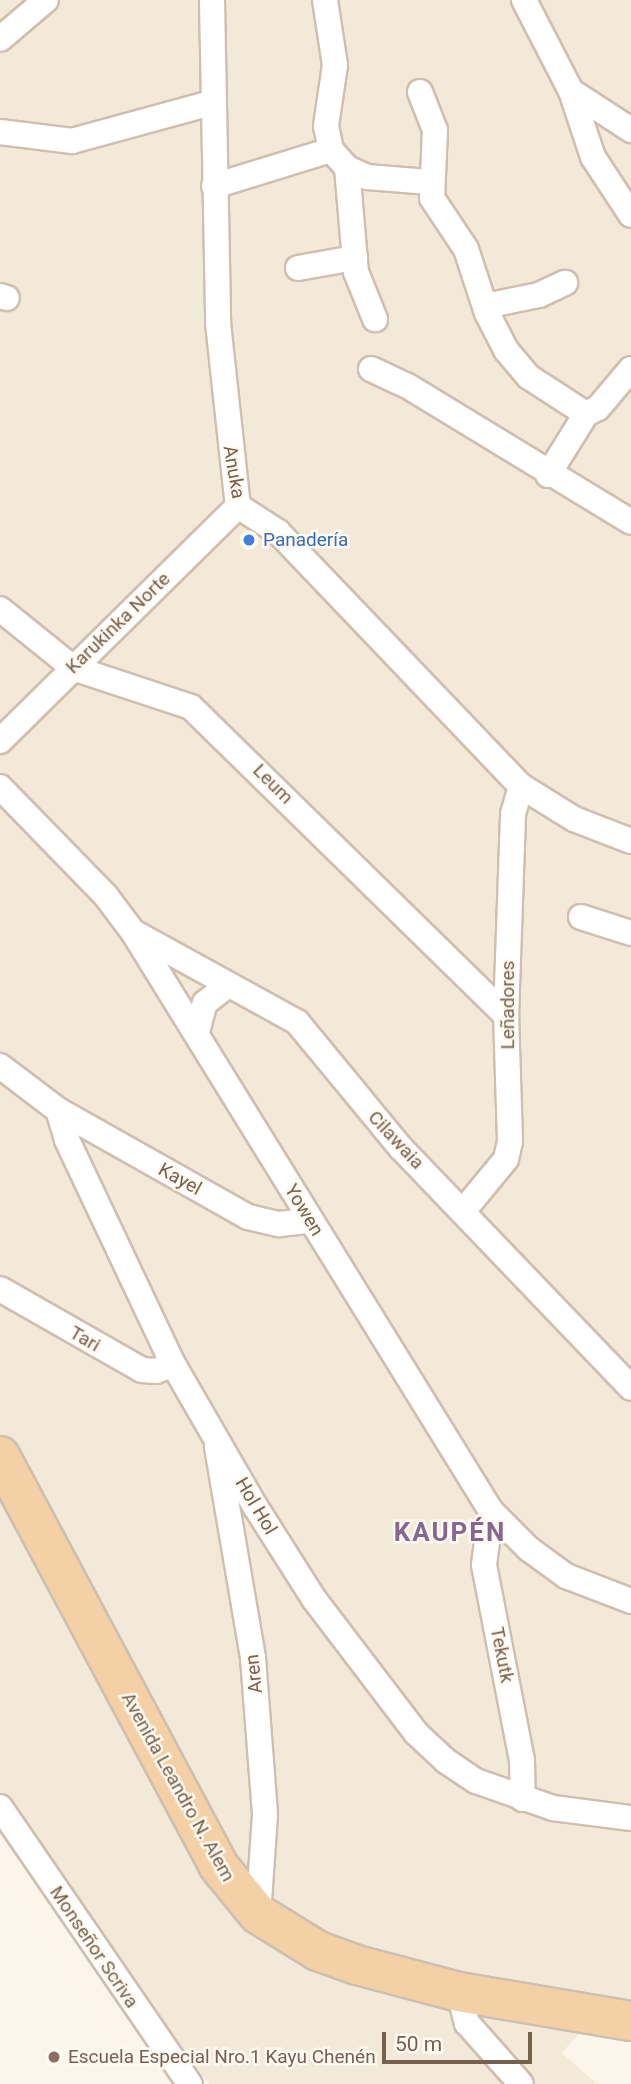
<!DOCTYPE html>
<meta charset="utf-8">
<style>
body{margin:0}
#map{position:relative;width:631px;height:2084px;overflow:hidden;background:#fcf6ea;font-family:Roboto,sans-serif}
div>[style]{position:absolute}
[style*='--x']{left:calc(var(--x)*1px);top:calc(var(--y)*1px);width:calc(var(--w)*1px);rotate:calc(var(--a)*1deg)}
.residential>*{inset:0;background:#f3e9d9}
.roads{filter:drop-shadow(2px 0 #cebfb0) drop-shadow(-2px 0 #cebfb0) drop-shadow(0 2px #cebfb0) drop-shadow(0 -2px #cebfb0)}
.minor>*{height:24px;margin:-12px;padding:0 12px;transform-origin:12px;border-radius:12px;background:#fff}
.trunk>*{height:38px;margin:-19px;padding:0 19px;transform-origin:19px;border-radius:19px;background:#f4d0a6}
.dots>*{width:19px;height:19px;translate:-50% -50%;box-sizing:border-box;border:4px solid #fefaf1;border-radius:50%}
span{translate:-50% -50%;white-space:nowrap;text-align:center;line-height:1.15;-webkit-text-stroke:5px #fefaf1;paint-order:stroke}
.street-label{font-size:19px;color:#76604e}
.shop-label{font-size:19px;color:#366cbe}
.left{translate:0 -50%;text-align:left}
.education-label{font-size:19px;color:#785e54}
.district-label{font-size:26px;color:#876691;font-weight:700;letter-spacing:2px}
.scale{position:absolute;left:382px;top:2032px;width:150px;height:32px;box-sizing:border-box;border:4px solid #76604e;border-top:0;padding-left:9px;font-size:21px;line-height:24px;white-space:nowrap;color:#76604e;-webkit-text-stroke:5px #fefaf1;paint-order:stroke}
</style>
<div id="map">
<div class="residential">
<div style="clip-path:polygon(0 0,631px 0,631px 2036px,581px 2031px,562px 2053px,597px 2084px,210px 2084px,167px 2034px,0 1805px)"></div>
</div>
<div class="roads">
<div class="minor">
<div style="--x:212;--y:0;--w:323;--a:88.9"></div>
<div style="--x:218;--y:323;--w:184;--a:83.8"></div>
<div style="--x:238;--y:506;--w:48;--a:33"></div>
<div style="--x:278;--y:532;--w:352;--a:46.3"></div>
<div style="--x:521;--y:786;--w:62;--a:31.9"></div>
<div style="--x:574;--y:819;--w:61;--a:21.1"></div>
<div style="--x:325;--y:0;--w:66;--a:81.3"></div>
<div style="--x:335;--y:65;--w:62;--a:98.4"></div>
<div style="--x:326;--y:126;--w:25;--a:78"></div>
<div style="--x:331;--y:150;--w:24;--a:48"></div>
<div style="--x:347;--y:168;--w:104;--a:85.1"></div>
<div style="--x:356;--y:272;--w:51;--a:68"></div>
<div style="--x:524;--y:0;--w:102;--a:62.7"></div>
<div style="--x:571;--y:91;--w:72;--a:33"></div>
<div style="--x:0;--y:39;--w:60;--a:-40.3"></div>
<div style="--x:571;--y:91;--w:70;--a:71.6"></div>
<div style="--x:593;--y:157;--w:69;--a:56.8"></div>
<div style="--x:420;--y:92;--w:41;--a:68.5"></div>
<div style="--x:435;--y:130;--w:68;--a:92.5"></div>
<div style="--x:432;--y:198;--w:61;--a:56.3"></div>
<div style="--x:466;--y:249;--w:67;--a:71.8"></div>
<div style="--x:487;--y:313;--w:42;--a:62.8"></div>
<div style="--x:506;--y:350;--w:35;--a:50"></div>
<div style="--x:529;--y:377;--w:68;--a:33"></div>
<div style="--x:586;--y:414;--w:13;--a:-27"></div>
<div style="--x:598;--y:408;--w:51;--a:-49.8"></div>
<div style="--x:0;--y:132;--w:73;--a:7.1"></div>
<div style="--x:72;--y:141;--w:144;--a:-15.3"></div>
<div style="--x:347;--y:168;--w:22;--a:24"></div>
<div style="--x:367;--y:177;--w:62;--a:4.6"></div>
<div style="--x:214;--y:186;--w:122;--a:-17.1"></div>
<div style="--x:298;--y:268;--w:58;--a:-10"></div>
<div style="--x:0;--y:296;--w:7;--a:16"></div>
<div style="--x:485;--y:306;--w:55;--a:-11.5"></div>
<div style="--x:539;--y:295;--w:29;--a:-25"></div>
<div style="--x:371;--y:369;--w:38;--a:25"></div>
<div style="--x:406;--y:385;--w:263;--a:31.3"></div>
<div style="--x:548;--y:475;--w:72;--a:-58.1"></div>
<div style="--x:0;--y:609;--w:94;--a:38.9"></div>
<div style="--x:73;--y:668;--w:124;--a:18.3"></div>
<div style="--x:191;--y:707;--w:441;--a:44.4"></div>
<div style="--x:0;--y:741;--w:334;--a:-44.6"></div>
<div style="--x:0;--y:787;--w:152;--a:45.8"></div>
<div style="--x:106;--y:896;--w:45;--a:53.1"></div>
<div style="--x:133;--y:932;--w:681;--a:58.27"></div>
<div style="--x:491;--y:1511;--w:54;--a:45"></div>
<div style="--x:529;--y:1549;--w:46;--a:36.1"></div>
<div style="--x:566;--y:1576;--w:70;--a:21"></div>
<div style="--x:581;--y:917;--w:52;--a:17.7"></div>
<div style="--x:137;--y:934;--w:183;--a:28.8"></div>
<div style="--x:297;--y:1022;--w:163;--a:50.5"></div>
<div style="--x:401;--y:1148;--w:332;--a:46.2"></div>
<div style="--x:197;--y:1032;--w:30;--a:-75"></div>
<div style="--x:205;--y:1003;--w:29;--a:-38"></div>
<div style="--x:0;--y:1066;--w:73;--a:37.2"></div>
<div style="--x:58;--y:1110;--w:218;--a:29.4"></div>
<div style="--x:248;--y:1217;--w:32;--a:13"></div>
<div style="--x:279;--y:1224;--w:31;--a:-6"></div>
<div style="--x:58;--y:1110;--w:31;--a:73"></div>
<div style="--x:67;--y:1140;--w:248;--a:64.7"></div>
<div style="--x:173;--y:1364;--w:164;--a:60"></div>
<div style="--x:255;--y:1506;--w:110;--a:57.6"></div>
<div style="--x:314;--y:1599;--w:168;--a:52.7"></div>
<div style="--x:416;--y:1733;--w:41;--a:43"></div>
<div style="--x:446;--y:1761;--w:36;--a:34"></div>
<div style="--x:476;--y:1781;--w:82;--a:19.3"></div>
<div style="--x:553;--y:1808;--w:79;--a:7.3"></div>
<div style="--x:464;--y:1210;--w:66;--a:-50.5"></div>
<div style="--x:506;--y:1159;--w:18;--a:-77"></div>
<div style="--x:510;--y:1141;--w:125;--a:-91.8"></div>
<div style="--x:506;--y:1016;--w:202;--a:-88"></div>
<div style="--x:513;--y:814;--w:29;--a:-74"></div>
<div style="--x:0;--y:1289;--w:163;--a:29.7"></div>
<div style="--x:142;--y:1370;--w:14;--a:4"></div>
<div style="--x:156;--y:1371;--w:18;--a:-22"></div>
<div style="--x:217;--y:1447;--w:214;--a:80.3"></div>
<div style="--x:253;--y:1658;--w:157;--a:85.6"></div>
<div style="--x:265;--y:1815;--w:99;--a:94"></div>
<div style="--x:491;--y:1511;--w:54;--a:97.4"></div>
<div style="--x:484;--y:1565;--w:199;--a:79"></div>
<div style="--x:522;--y:1760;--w:39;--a:89"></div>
<div style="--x:0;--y:1807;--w:336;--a:55.6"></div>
<div style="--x:459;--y:1992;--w:32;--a:76"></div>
<div style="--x:467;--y:2023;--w:81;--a:48.5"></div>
</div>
<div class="trunk">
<div style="--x:0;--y:1456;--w:463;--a:61.9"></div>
<div style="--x:218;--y:1865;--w:63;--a:50.8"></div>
<div style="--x:258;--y:1914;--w:70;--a:31.7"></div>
<div style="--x:318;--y:1951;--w:41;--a:19.7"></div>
<div style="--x:357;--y:1965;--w:106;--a:14.8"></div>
<div style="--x:459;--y:1992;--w:174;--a:9.6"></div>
</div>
</div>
<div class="dots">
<div style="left:249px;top:540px;background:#3f7fe0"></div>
<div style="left:54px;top:2057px;background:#8d6e63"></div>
</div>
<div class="street-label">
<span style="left:234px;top:472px;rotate:80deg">Anuka</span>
<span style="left:118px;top:623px;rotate:-44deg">Karukinka Norte</span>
<span style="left:273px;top:784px;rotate:45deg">Leum</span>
<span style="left:508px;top:1005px;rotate:-90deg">Leñadores</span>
<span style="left:396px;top:1140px;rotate:47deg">Cilawaia</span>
<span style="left:180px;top:1179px;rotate:29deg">Kayel</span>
<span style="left:304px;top:1210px;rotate:59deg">Yowen</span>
<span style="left:85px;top:1339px;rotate:30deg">Tari</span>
<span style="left:256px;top:1506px;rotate:59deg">Hol Hol</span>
<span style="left:502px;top:1655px;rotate:79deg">Tekutk</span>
<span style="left:254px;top:1674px;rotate:-96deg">Aren</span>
<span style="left:178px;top:1787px;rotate:61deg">Avenida Leandro N. Alem</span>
<span style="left:94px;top:1947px;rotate:56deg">Monseñor Scriva</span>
</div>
<div class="shop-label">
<span class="left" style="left:263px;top:540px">Panadería</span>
</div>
<div class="education-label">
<span class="left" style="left:68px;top:2057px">Escuela Especial Nro.1 Kayu Chenén</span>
</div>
<div class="district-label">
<span style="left:450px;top:1533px">KAUPÉN</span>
</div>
<div class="scale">50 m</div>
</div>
